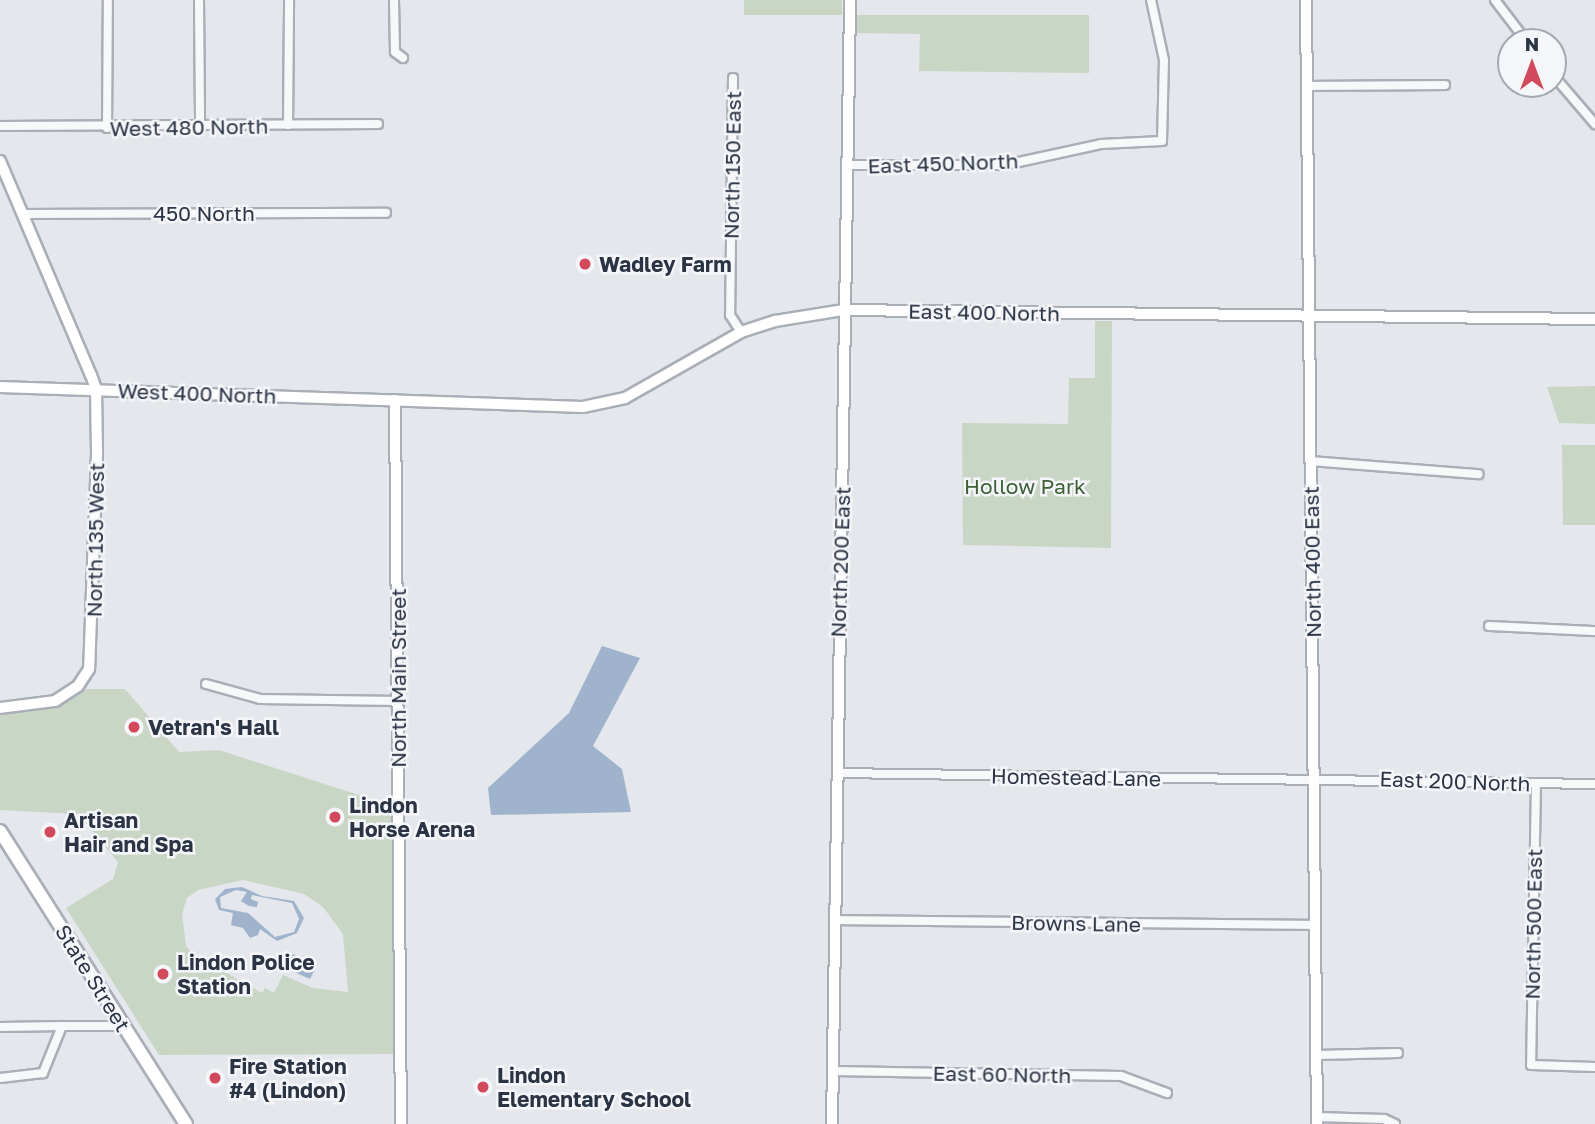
<!DOCTYPE html>
<style>
body{margin:0}
#map{position:relative;width:1595px;height:1124px;overflow:hidden;background:#e4e7ec;font-family:"Golos Text",sans-serif}
div>[style]{position:absolute}
[style*='--x']{left:calc(var(--x)*1px);top:calc(var(--y)*1px);width:calc(var(--w)*1px);rotate:calc(var(--a)*1deg)}
.green>*{inset:0;background:#c9d6c5}
.water>*{inset:0;background:#9fb4cc}
.roads{filter:drop-shadow(2px 0 #a9aeb7) drop-shadow(-2px 0 #a9aeb7) drop-shadow(0 2px #a9aeb7) drop-shadow(0 -2px #a9aeb7)}
.street>*{height:8px;margin:-4px;padding:0 4px;transform-origin:4px;border-radius:4px;background:#f7f8fa}
.secondary>*{height:10px;margin:-5px;padding:0 5px;transform-origin:5px;border-radius:5px;background:#fff}
.primary>*{height:12px;margin:-6px;padding:0 6px;transform-origin:6px;border-radius:6px;background:#fff}
.dots>*{width:19px;height:19px;translate:-50% -50%;box-sizing:border-box;border:4px solid #f4f6f9;border-radius:50%}
span{translate:-50% -50%;white-space:nowrap;text-align:center;line-height:1.15;-webkit-text-stroke:5px #f4f6f9;paint-order:stroke}
.street-label{font-size:21px;color:#2b3445}
.poi-label{font-size:21px;color:#2b3445;font-weight:700}
.left{translate:0 -50%;text-align:left}
.park-label{font-size:21px;color:#3f6138}
.north{position:absolute;left:1497px;top:28px;width:70px;height:70px;box-sizing:border-box;background:#f4f6f9;border:2px solid #a4a8b1;border-radius:50%;rotate:0deg;font-size:19px;font-weight:700;line-height:28px;text-align:center;color:#2b3445}
.north::after{content:'';display:block;margin:auto;width:24px;height:32px;background:#d1495b;clip-path:polygon(50% 0,100% 100%,50% 72%,0 100%)}
</style>
<div id="map">
<div class="green">
<div style="clip-path:polygon(744px 0,842px 0,842px 15px,744px 15px)"></div>
<div style="clip-path:polygon(857px 15px,1089px 15px,1089px 73px,919px 71px,920px 34px,857px 33px)"></div>
<div style="clip-path:polygon(1095px 321px,1112px 321px,1111px 548px,963px 545px,962px 423px,1068px 424px,1069px 378px,1095px 378px)"></div>
<div style="clip-path:polygon(1595px 386px,1595px 424px,1559px 423px,1547px 387px)"></div>
<div style="clip-path:polygon(1595px 445px,1595px 525px,1563px 525px,1562px 445px)"></div>
<div style="clip-path:polygon(evenodd,79px 689px,125px 689px,179px 752px,219px 750px,399px 808px,401px 1054px,159px 1055px,66px 908px,113px 879px,118px 862px,78px 814px,0 810px,0 712px,47px 709px,79px 689px,243px 880px,304px 894px,323px 907px,343px 934px,348px 992px,313px 988px,283px 975px,274px 993px,265px 988px,262px 993px,193px 954px,186px 946px,182px 914px,187px 898px,198px 890px,243px 880px)"></div>
</div>
<div class="water">
<div style="clip-path:polygon(602px 646px,640px 658px,593px 746px,622px 769px,631px 812px,491px 815px,488px 788px,569px 713px)"></div>
<div style="clip-path:polygon(evenodd,242px 887px,262px 896px,294px 901px,304px 918px,297px 933px,277px 941px,260px 929px,258px 935px,250px 938px,243px 928px,231px 925px,233px 913px,219px 910px,215px 899px,225px 889px,242px 887px,236px 890px,247px 892px,241px 901px,249px 906px,257px 907px,258px 902px,251px 899px,252px 895px,292px 903px,299px 919px,294px 932px,275px 937px,248px 913px,221px 908px,220px 897px,236px 890px)"></div>
<div style="clip-path:polygon(293px 954px,317px 965px,310px 979px,287px 969px)"></div>
</div>
<div class="roads">
<div class="street">
<div style="--x:199;--y:0;--w:127;--a:89.5"></div>
<div style="--x:394;--y:0;--w:52;--a:88.9"></div>
<div style="--x:395;--y:52;--w:10;--a:37"></div>
<div style="--x:1495;--y:0;--w:53;--a:52.7"></div>
<div style="--x:1553;--y:75;--w:65;--a:49.4"></div>
<div style="--x:733;--y:78;--w:237;--a:90.7"></div>
<div style="--x:730;--y:315;--w:20;--a:57"></div>
<div style="--x:1307;--y:86;--w:138;--a:-0.4"></div>
<div style="--x:288;--y:125;--w:125;--a:-89.5"></div>
<div style="--x:0;--y:126;--w:378;--a:-0.3"></div>
<div style="--x:107;--y:128;--w:128;--a:-89.6"></div>
<div style="--x:849;--y:165;--w:156;--a:0"></div>
<div style="--x:1005;--y:165;--w:98;--a:-12.3"></div>
<div style="--x:1101;--y:144;--w:61;--a:-2.8"></div>
<div style="--x:1162;--y:141;--w:81;--a:-88.6"></div>
<div style="--x:1164;--y:60;--w:61;--a:-102.2"></div>
<div style="--x:22;--y:214;--w:364;--a:-0.2"></div>
<div style="--x:1311;--y:461;--w:168;--a:4.5"></div>
<div style="--x:1489;--y:626;--w:106;--a:2.7"></div>
<div style="--x:206;--y:684;--w:56;--a:15.5"></div>
<div style="--x:260;--y:699;--w:138;--a:0.8"></div>
<div style="--x:837;--y:773;--w:758;--a:0.83"></div>
<div style="--x:1536;--y:783;--w:282;--a:91"></div>
<div style="--x:1531;--y:1065;--w:64;--a:1.8"></div>
<div style="--x:835;--y:920;--w:481;--a:0.6"></div>
<div style="--x:62;--y:1026;--w:61;--a:0"></div>
<div style="--x:0;--y:1027;--w:62;--a:-0.9"></div>
<div style="--x:62;--y:1026;--w:51;--a:112"></div>
<div style="--x:43;--y:1073;--w:43;--a:173.4"></div>
<div style="--x:1317;--y:1055;--w:81;--a:-1.4"></div>
<div style="--x:834;--y:1071;--w:287;--a:1"></div>
<div style="--x:1121;--y:1076;--w:49;--a:20.3"></div>
<div style="--x:1317;--y:1117;--w:67;--a:1.7"></div>
<div style="--x:1384;--y:1119;--w:12;--a:24"></div>
</div>
<div class="secondary">
<div style="--x:1306;--y:0;--w:1124;--a:89.44"></div>
<div style="--x:0;--y:161;--w:233;--a:67"></div>
<div style="--x:91;--y:375;--w:15;--a:70"></div>
<div style="--x:96;--y:389;--w:65;--a:89.1"></div>
<div style="--x:97;--y:454;--w:215;--a:92.1"></div>
<div style="--x:89;--y:669;--w:20;--a:123"></div>
<div style="--x:78;--y:686;--w:27;--a:147"></div>
<div style="--x:55;--y:701;--w:55;--a:172.7"></div>
<div style="--x:0;--y:387;--w:583;--a:1.96"></div>
<div style="--x:583;--y:407;--w:43;--a:-12.1"></div>
<div style="--x:625;--y:398;--w:133;--a:-29.6"></div>
<div style="--x:741;--y:332;--w:36;--a:-18"></div>
<div style="--x:775;--y:321;--w:70;--a:-9.1"></div>
<div style="--x:844;--y:310;--w:751;--a:0.69"></div>
<div style="--x:395;--y:400;--w:724;--a:89.53"></div>
<div style="--x:832;--y:1124;--w:1124;--a:-89.08"></div>
</div>
<div class="primary">
<div style="--x:0;--y:831;--w:347;--a:57.6"></div>
</div>
</div>
<div class="dots">
<div style="left:585px;top:264px;background:#d1495b"></div>
<div style="left:134px;top:727px;background:#d1495b"></div>
<div style="left:335px;top:817px;background:#d1495b"></div>
<div style="left:50px;top:832px;background:#d1495b"></div>
<div style="left:163px;top:974px;background:#d1495b"></div>
<div style="left:215px;top:1078px;background:#d1495b"></div>
<div style="left:483px;top:1087px;background:#d1495b"></div>
</div>
<div class="street-label">
<span style="left:189px;top:127px;rotate:-1deg">West 480 North</span>
<span style="left:943px;top:163px;rotate:-2deg">East 450 North</span>
<span style="left:732px;top:165px;rotate:-89deg">North 150 East</span>
<span style="left:204px;top:213px">450 North</span>
<span style="left:984px;top:312px;rotate:1deg">East 400 North</span>
<span style="left:197px;top:393px;rotate:2deg">West 400 North</span>
<span style="left:95px;top:540px;rotate:-89deg">North 135 West</span>
<span style="left:840px;top:562px;rotate:-88deg">North 200 East</span>
<span style="left:1312px;top:562px;rotate:-91deg">North 400 East</span>
<span style="left:398px;top:678px;rotate:-90deg">North Main Street</span>
<span style="left:1076px;top:777px;rotate:1deg">Homestead Lane</span>
<span style="left:1455px;top:781px;rotate:2deg">East 200 North</span>
<span style="left:1076px;top:923px;rotate:1deg">Browns Lane</span>
<span style="left:1533px;top:924px;rotate:-89deg">North 500 East</span>
<span style="left:93px;top:978px;rotate:58deg">State Street</span>
<span style="left:1002px;top:1074px;rotate:1deg">East 60 North</span>
</div>
<div class="poi-label">
<span class="left" style="left:599px;top:264px">Wadley Farm</span>
<span class="left" style="left:148px;top:727px">Vetran's Hall</span>
<span class="left" style="left:349px;top:817px">Lindon<br>Horse Arena</span>
<span class="left" style="left:64px;top:832px">Artisan<br>Hair and Spa</span>
<span class="left" style="left:177px;top:974px">Lindon Police<br>Station</span>
<span class="left" style="left:229px;top:1078px">Fire Station<br>#4 (Lindon)</span>
<span class="left" style="left:497px;top:1087px">Lindon<br>Elementary School</span>
</div>
<div class="park-label">
<span style="left:1025px;top:486px">Hollow Park</span>
</div>
<div class="north">N</div>
</div>
